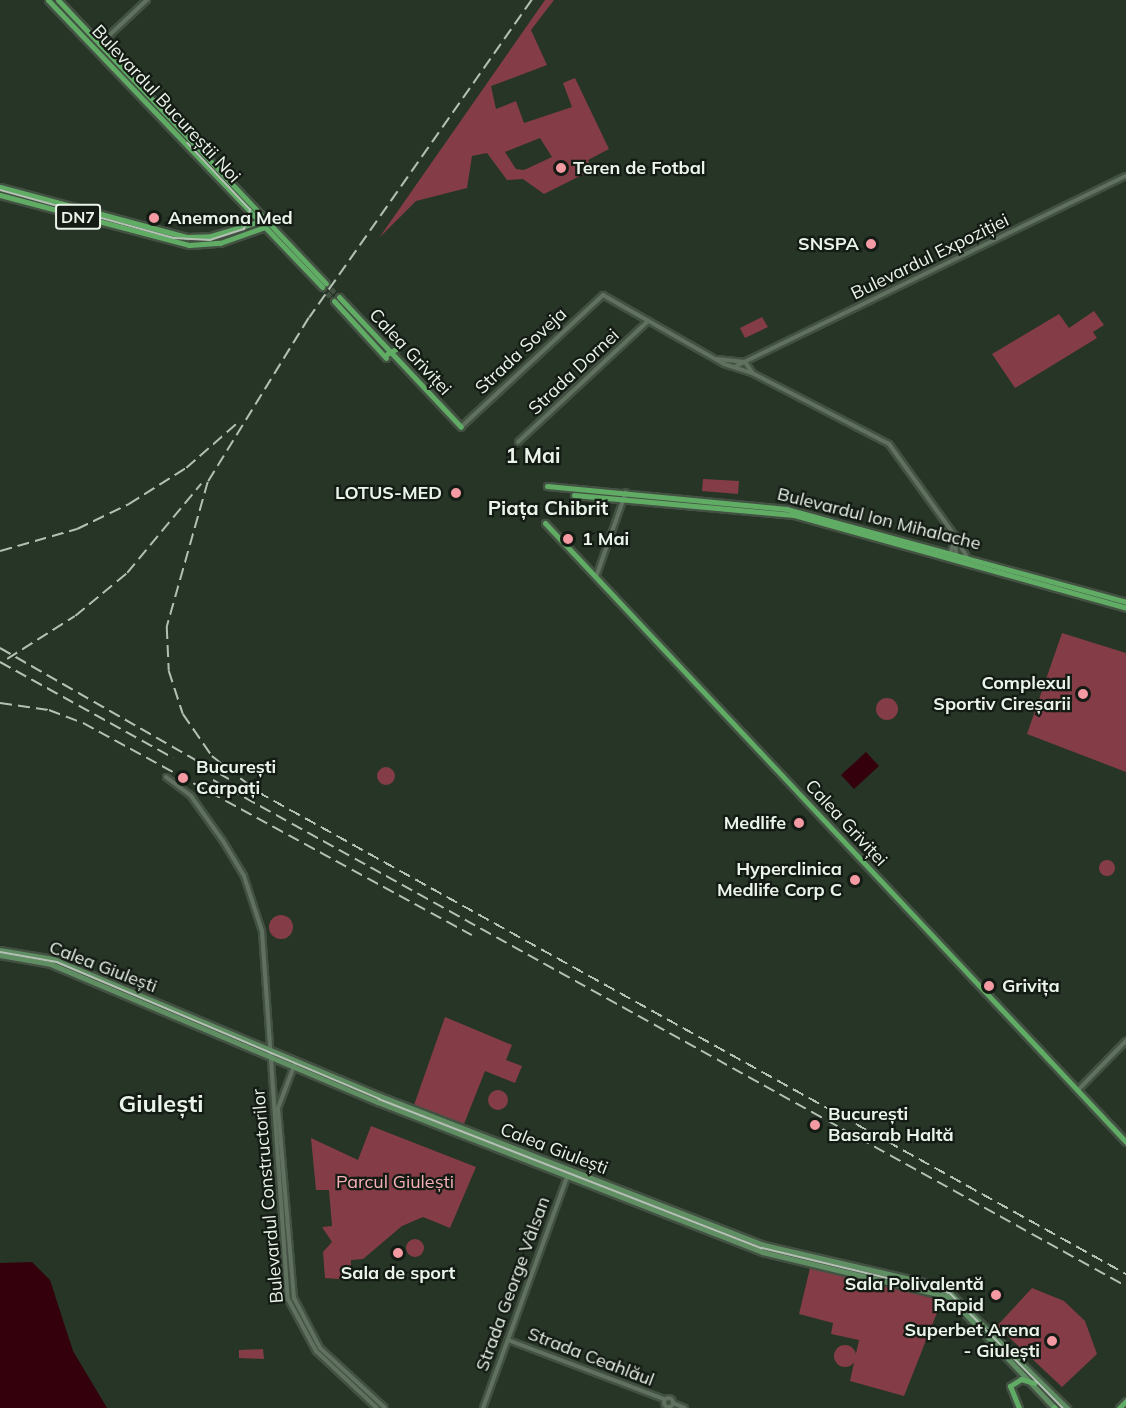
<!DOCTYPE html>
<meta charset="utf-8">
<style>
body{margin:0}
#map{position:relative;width:1126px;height:1408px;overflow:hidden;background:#263526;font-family:Mulish,sans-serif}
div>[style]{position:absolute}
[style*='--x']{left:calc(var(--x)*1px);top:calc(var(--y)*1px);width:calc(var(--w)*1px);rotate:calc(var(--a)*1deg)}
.green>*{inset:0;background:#843d46}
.round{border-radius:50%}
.water>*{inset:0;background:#33000b}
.primary-tunnel>*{height:5px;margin-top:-2.5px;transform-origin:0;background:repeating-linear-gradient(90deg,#435243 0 5px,transparent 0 7.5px)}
.roads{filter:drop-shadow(2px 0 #435143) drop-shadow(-2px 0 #435143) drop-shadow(0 2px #435143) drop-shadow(0 -2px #435143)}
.tertiary>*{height:4px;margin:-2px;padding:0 2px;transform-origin:2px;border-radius:2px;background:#607160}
.tertiary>.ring{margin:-2px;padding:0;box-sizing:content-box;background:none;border:4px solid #607160;border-radius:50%}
.secondary>*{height:4.5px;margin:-2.25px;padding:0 2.25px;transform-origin:2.25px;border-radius:2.25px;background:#608e63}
.primary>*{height:5px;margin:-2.5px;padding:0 2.5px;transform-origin:2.5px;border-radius:2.5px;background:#60ac65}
.tram>*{height:1.5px;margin:-0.75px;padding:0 0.75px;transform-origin:0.75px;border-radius:0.75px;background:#b4c0b4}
.rail>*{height:1.5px;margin-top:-0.75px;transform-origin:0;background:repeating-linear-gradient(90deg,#b4c0b4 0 12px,transparent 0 18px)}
.dots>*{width:16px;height:16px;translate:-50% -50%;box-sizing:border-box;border:3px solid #141b14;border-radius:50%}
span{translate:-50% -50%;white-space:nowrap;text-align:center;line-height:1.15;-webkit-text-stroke:4.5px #141b14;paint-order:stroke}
.shield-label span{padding:2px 4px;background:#141b14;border:2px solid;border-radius:4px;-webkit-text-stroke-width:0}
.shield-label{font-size:16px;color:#eaf4e9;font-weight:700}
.street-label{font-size:18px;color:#eaf4e9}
.poi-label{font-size:18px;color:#eaf4e9;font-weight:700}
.left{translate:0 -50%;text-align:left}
.right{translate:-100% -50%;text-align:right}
.park-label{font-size:18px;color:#f6b1b6}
.neighbourhood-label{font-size:20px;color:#eaf4e9;font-weight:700}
.quarter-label{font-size:21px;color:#eaf4e9;font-weight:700}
.district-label{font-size:24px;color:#eaf4e9;font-weight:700}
</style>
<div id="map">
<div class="green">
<div style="clip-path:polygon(evenodd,545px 0,554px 0,531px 30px,547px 65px,491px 86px,496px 109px,516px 101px,524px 123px,572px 107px,563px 83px,575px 78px,609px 149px,588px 160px,592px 170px,544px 194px,523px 179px,507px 180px,487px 153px,472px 156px,467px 188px,416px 201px,379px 238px,545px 0,540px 138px,552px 157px,524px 170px,516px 169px,505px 152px,540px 138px)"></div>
<div style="clip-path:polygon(1094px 311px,1104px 325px,1093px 332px,1097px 338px,1015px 388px,992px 354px,1059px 314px,1069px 328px)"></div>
<div style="clip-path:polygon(762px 317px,768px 327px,745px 338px,740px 328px)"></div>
<div style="clip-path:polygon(703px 479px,739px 481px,738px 494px,702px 491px)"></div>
<div style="clip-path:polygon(1062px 633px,1126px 653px,1126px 772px,1027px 734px)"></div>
<div class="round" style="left:876px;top:698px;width:22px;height:22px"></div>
<div class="round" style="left:377px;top:767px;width:18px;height:18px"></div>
<div class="round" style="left:1099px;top:860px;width:16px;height:16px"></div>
<div class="round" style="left:269px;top:915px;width:24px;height:24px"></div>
<div style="clip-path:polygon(445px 1017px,512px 1045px,506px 1060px,522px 1066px,515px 1083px,485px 1071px,464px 1124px,414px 1105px)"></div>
<div class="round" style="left:488px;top:1090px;width:20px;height:20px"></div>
<div style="clip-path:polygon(371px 1126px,476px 1167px,450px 1228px,423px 1217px,402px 1226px,363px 1259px,351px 1260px,351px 1280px,325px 1278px,323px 1252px,332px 1242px,322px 1227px,332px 1226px,329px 1190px,316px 1190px,311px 1138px,358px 1160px)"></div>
<div class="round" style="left:406px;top:1239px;width:18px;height:18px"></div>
<div style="clip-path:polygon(810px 1268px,942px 1300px,904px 1396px,850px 1381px,859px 1340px,831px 1334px,833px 1323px,799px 1314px)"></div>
<div style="clip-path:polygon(1032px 1288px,1064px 1301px,1085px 1321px,1097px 1354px,1062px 1387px,997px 1326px)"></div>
<div class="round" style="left:834px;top:1345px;width:22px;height:22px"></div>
<div style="clip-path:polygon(263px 1349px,264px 1359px,239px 1358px,239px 1350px)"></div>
</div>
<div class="water">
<div style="clip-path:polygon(866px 752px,879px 766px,854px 789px,841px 775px)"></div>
<div style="clip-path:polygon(32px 1262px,50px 1280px,73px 1351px,107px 1408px,0 1408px,0 1263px)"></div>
</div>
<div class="primary-tunnel">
<div style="--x:326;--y:283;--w:19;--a:47"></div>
<div style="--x:322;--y:287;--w:18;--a:49"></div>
</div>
<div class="roads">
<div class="tertiary">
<div style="--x:99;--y:45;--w:66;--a:-43.2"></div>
<div style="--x:717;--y:359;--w:28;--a:6"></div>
<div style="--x:745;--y:362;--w:12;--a:55"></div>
<div style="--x:736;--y:366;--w:434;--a:-26"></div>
<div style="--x:461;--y:427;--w:194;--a:-42.9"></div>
<div style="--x:603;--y:295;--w:139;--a:29.7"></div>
<div style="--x:724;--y:364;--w:29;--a:18"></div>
<div style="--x:752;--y:373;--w:154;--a:27.4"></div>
<div style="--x:889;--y:444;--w:113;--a:54.3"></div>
<div style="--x:955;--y:536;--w:21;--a:87"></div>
<div style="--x:518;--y:442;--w:178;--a:-42.9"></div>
<div style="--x:958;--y:542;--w:17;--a:59"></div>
<div style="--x:950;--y:555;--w:19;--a:-74"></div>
<div style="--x:596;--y:577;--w:90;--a:-70.6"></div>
<div style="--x:166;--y:777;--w:31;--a:37"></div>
<div style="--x:191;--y:796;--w:55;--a:54.6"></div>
<div style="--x:223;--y:841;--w:41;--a:59"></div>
<div style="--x:244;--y:876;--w:58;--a:71.9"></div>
<div style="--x:262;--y:931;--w:369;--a:86"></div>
<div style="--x:288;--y:1299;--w:59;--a:61.7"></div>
<div style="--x:316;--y:1351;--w:83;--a:43.1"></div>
<div style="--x:296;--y:1061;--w:50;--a:111"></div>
<div style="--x:278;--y:1108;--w:191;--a:85.2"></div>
<div style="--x:294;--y:1298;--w:56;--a:62.5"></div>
<div style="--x:320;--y:1348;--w:88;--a:42.7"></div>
<div style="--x:1078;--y:1090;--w:69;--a:-45.6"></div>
<div style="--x:508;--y:1340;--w:167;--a:20.7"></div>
<div class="ring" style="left:663.5px;top:1397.5px;width:5px;height:5px"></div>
<div style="--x:673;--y:1403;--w:13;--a:23"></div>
<div style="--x:483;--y:1408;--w:248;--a:-70"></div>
</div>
<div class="secondary">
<div style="--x:0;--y:950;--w:55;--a:9.5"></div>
<div style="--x:54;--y:959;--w:354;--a:22.8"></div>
<div style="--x:380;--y:1096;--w:412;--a:21.2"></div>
<div style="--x:764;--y:1245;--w:185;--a:13.1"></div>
<div style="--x:944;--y:1287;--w:173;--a:44.5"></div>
<div style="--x:0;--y:955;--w:52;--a:10"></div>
<div style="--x:51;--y:964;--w:355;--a:22.9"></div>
<div style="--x:378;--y:1102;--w:413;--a:21.3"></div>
<div style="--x:763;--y:1252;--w:192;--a:13.5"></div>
<div style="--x:950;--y:1297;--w:153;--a:46.6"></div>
</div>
<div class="primary">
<div style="--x:48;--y:0;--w:397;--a:46.3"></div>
<div style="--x:58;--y:0;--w:390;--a:46.6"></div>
<div style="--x:0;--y:187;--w:194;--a:15"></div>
<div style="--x:187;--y:237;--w:24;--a:-2"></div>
<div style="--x:211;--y:236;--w:48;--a:-16.9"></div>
<div style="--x:0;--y:195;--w:196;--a:14.8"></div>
<div style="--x:189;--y:245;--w:31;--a:-4"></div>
<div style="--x:220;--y:243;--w:48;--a:-19.6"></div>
<div style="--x:339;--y:297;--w:178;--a:46.8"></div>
<div style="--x:334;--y:301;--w:77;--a:47.6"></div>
<div style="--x:387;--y:354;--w:10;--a:-29"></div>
<div style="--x:547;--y:486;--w:241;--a:5.5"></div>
<div style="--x:787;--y:509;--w:352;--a:15.3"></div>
<div style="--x:574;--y:495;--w:221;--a:5.2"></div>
<div style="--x:794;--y:515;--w:345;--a:15.6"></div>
<div style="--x:545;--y:523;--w:849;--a:46.81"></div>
<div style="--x:1054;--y:1407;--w:1;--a:45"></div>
<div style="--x:1019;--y:1408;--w:24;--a:-112"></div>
<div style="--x:1010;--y:1386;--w:13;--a:-32"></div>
<div style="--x:1021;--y:1379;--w:14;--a:17"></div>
<div style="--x:1119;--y:1408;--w:10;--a:-45"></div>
</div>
</div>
<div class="tram">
<div style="--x:0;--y:190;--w:180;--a:15.4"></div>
<div style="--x:174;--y:238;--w:36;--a:3"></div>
<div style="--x:210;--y:240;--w:36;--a:-18"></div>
<div style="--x:244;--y:229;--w:20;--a:-72"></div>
<div style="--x:250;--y:210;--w:91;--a:-133.2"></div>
<div style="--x:0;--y:952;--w:58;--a:10"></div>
<div style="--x:57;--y:962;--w:350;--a:23"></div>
<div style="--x:379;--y:1099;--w:411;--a:21.3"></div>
<div style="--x:762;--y:1248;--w:193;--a:13.5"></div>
<div style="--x:950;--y:1293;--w:161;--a:45.5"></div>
</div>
<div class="rail">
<div style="--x:532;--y:0;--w:388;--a:125"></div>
<div style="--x:309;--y:318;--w:193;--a:121.6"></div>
<div style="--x:208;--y:482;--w:151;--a:105.8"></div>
<div style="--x:167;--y:627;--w:44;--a:87.4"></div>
<div style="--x:169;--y:671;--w:45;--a:72"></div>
<div style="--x:183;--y:714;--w:51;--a:55.4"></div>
<div style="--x:212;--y:756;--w:58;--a:38"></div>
<div style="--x:258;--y:792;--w:993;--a:29.04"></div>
<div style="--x:0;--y:551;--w:80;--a:-15.9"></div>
<div style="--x:77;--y:529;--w:58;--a:-25.7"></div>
<div style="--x:129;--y:504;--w:67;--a:-32.3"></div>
<div style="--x:186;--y:468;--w:67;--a:-41.3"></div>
<div style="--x:0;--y:648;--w:264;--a:29.8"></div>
<div style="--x:7;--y:659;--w:80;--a:-32.3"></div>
<div style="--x:75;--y:616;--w:67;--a:-39.6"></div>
<div style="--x:127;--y:573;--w:116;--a:-50.3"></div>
<div style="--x:0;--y:662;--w:198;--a:29"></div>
<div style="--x:0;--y:703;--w:49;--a:8.1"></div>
<div style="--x:49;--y:710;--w:36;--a:21"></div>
<div style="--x:83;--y:723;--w:443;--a:28.6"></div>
<div style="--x:213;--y:780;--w:1044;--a:29"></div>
</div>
<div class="dots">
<div style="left:561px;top:168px;background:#f49aa3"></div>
<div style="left:154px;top:218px;background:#f49aa3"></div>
<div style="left:871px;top:244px;background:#f49aa3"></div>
<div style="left:456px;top:493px;background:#f49aa3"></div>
<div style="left:568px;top:539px;background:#f49aa3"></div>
<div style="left:1083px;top:694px;background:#f49aa3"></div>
<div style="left:183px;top:778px;background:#f49aa3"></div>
<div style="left:799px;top:823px;background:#f49aa3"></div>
<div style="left:855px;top:880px;background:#f49aa3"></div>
<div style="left:989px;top:986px;background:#f49aa3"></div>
<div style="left:815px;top:1125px;background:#f49aa3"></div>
<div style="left:398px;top:1253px;background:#f49aa3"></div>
<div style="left:996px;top:1295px;background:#f49aa3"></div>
<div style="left:1052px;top:1341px;background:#f49aa3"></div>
</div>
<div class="shield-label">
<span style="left:78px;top:217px">DN7</span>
</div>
<div class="street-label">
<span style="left:166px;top:104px;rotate:47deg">Bulevardul Bucureștii Noi</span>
<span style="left:930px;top:257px;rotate:-26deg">Bulevardul Expoziției</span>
<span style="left:521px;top:351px;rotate:-43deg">Strada Soveja</span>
<span style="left:410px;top:352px;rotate:47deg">Calea Griviței</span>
<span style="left:574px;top:372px;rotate:-43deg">Strada Dornei</span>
<span style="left:879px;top:519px;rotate:14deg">Bulevardul Ion Mihalache</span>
<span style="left:846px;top:823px;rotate:47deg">Calea Griviței</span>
<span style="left:103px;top:967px;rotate:21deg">Calea Giulești</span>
<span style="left:554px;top:1149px;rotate:21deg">Calea Giulești</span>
<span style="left:268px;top:1196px;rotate:-95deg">Bulevardul Constructorilor</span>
<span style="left:513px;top:1284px;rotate:-70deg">Strada George Vâlsan</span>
<span style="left:591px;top:1357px;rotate:21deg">Strada Ceahlăul</span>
</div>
<div class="poi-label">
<span class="left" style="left:573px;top:168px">Teren de Fotbal</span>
<span class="left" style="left:168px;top:218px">Anemona Med</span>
<span class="right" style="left:859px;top:244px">SNSPA</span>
<span class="right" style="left:442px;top:493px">LOTUS-MED</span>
<span class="left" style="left:582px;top:539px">1 Mai</span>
<span class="right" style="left:1071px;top:694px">Complexul<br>Sportiv Cireșarii</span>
<span class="left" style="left:196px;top:778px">București<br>Carpați</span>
<span class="right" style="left:786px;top:823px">Medlife</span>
<span class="right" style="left:842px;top:880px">Hyperclinica<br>Medlife Corp C</span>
<span class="left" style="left:1002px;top:986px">Grivița</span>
<span class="left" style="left:828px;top:1125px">București<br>Basarab Haltă</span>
<span style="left:398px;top:1273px">Sala de sport</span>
<span class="right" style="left:984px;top:1295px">Sala Polivalentă<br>Rapid</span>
<span class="right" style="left:1040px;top:1341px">Superbet Arena<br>- Giulești</span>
</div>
<div class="park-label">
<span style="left:395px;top:1182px">Parcul Giulești</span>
</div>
<div class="neighbourhood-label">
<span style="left:548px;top:507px">Piața Chibrit</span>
</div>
<div class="quarter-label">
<span style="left:533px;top:455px">1 Mai</span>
</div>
<div class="district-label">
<span style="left:161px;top:1104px">Giulești</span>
</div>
</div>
